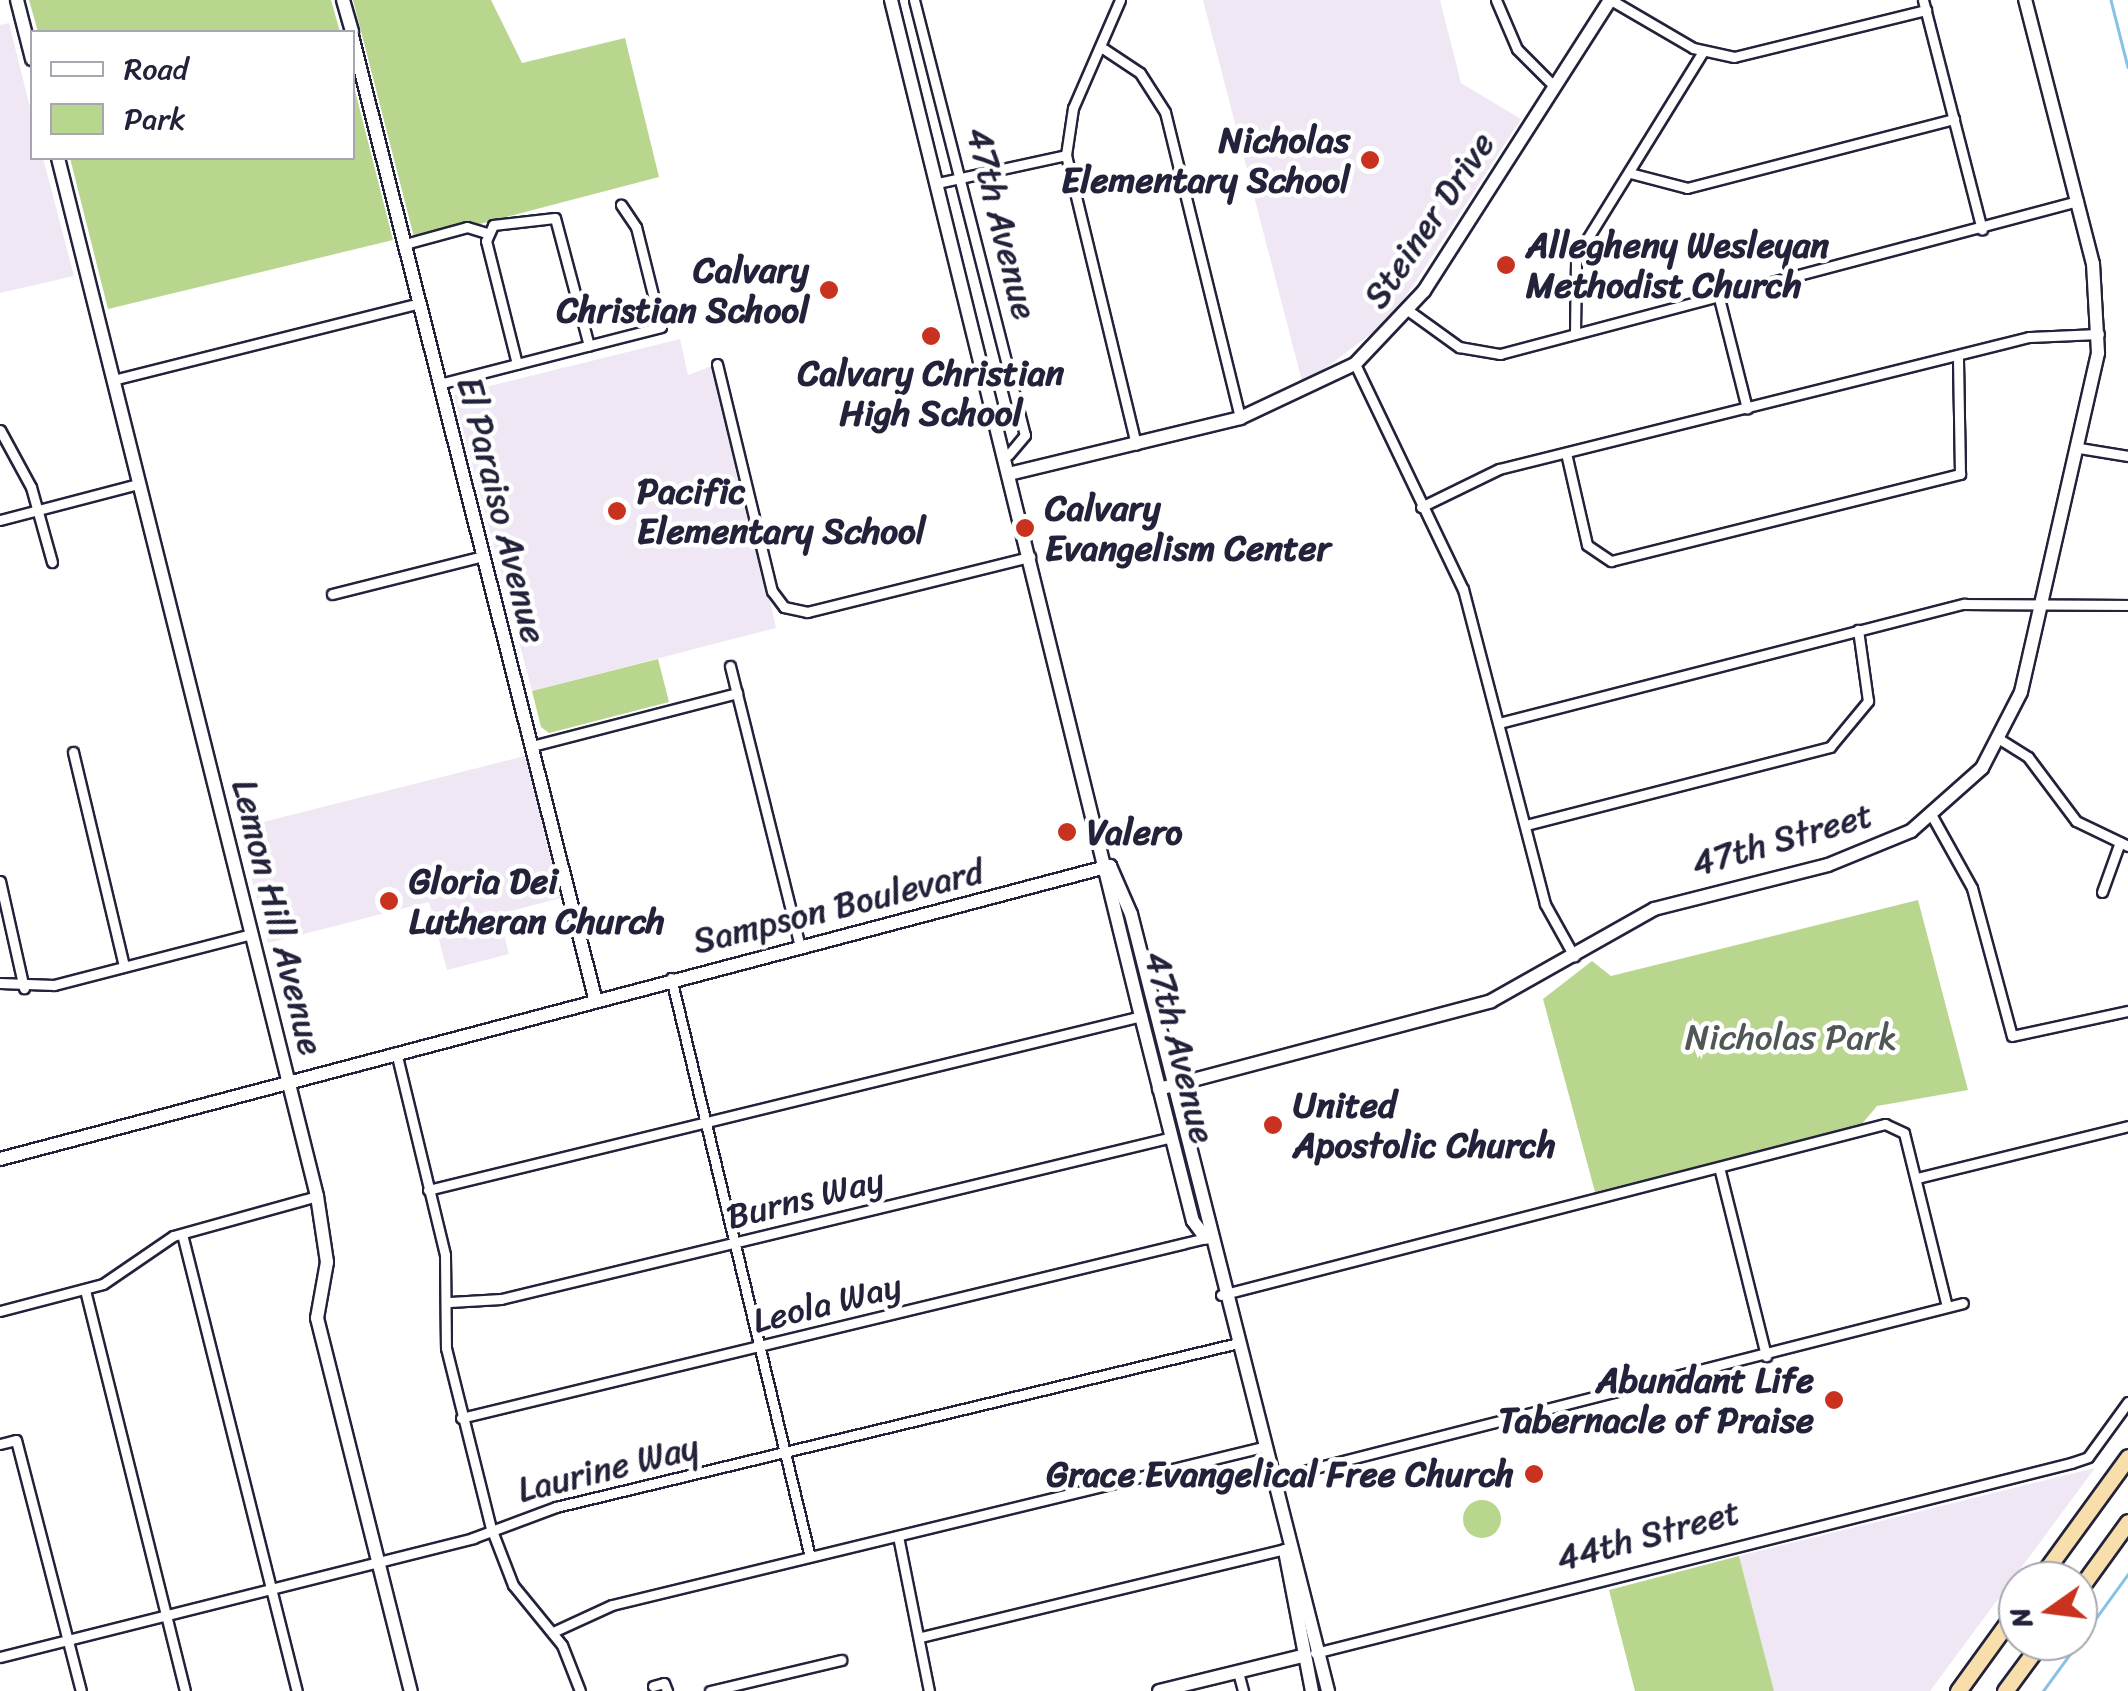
<!DOCTYPE html>
<style>
body{margin:0}
#map{position:relative;width:2128px;height:1691px;overflow:hidden;background:#fff;font-family:Sriracha,sans-serif}
div>[style]{position:absolute}
[style*='--x']{left:calc(var(--x)*1px);top:calc(var(--y)*1px);width:calc(var(--w)*1px);rotate:calc(var(--a)*1deg)}
.built>*{inset:0;background:#f0e7f4}
.green>*{inset:0;background:#b8d68e}
.round{border-radius:50%}
.stream>*{height:2.5px;margin:-1.25px;padding:0 1.25px;transform-origin:1.25px;border-radius:1.25px;background:#87c1e6}
.roads{filter:drop-shadow(2px 0 #22223b) drop-shadow(-2px 0 #22223b) drop-shadow(0 2px #22223b) drop-shadow(0 -2px #22223b)}
.street>*{height:9px;margin:-4.5px;padding:0 4.5px;transform-origin:4.5px;border-radius:4.5px;background:#fff}
.secondary>*{height:12px;margin:-6px;padding:0 6px;transform-origin:6px;border-radius:6px;background:#fff}
.highway>*{height:15px;margin:-7.5px;padding:0 7.5px;transform-origin:7.5px;border-radius:7.5px;background:#f8deab}
.dots>*{width:28px;height:28px;translate:-50% -50%;box-sizing:border-box;border:5px solid #fff;border-radius:50%}
span{translate:-50% -50%;white-space:nowrap;text-align:center;line-height:1.15;-webkit-text-stroke:9px #fff;paint-order:stroke}
.poi-label{font-size:35px;color:#22223b;font-weight:700}
.right{translate:-100% -50%;text-align:right}
.left{translate:0 -50%;text-align:left}
.street-label{font-size:35px;color:#22223b}
.park-label{font-size:35px;color:#4f5854}
.legend{position:absolute;left:30px;top:30px;width:325px;height:130px;box-sizing:border-box;background:#fff;border:2px solid #a7a7b1;margin:0;padding:12px 18px;list-style:none;font-size:30px;color:#22223b}
.legend li{display:flex;align-items:center;gap:20px;height:50px}
.legend b{width:50px;border:2px solid #a7a7b1}
.north{position:absolute;left:1998px;top:1561px;width:100px;height:100px;box-sizing:border-box;background:#fff;border:2px solid #a7a7b1;border-radius:50%;rotate:256deg;font-size:28px;font-weight:700;line-height:40px;text-align:center;color:#22223b}
.north::after{content:'';display:block;margin:auto;width:35px;height:45px;background:#c8321e;clip-path:polygon(50% 0,100% 100%,50% 72%,0 100%)}
</style>
<div id="map">
<div class="built">
<div style="clip-path:polygon(1203px 0,1440px 0,1461px 83px,1521px 119px,1392px 318px,1303px 385px)"></div>
<div style="clip-path:polygon(9px 23px,32px 115px,32px 158px,43px 158px,74px 276px,0 293px,0 25px)"></div>
<div style="clip-path:polygon(680px 339px,688px 375px,717px 364px,776px 628px,532px 691px,454px 395px)"></div>
<div style="clip-path:polygon(525px 756px,561px 898px,499px 914px,509px 954px,447px 970px,429px 902px,268px 943px,239px 828px)"></div>
<div style="clip-path:polygon(2095px 1468px,1930px 1691px,1774px 1691px,1739px 1556px)"></div>
</div>
<div class="green">
<div style="clip-path:polygon(29px 0,331px 0,340px 32px,38px 32px)"></div>
<div style="clip-path:polygon(353px 0,491px 0,522px 63px,625px 38px,659px 177px,415px 241px)"></div>
<div style="clip-path:polygon(353px 83px,393px 240px,108px 309px,70px 158px,352px 158px)"></div>
<div style="clip-path:polygon(658px 659px,669px 702px,549px 733px,541px 727px,532px 691px)"></div>
<div style="clip-path:polygon(1918px 900px,1968px 1090px,1877px 1106px,1861px 1125px,1595px 1192px,1543px 999px,1592px 961px,1611px 976px)"></div>
<div class="round" style="left:1463px;top:1500px;width:38px;height:38px"></div>
<div style="clip-path:polygon(1739px 1556px,1774px 1691px,1635px 1691px,1609px 1590px)"></div>
</div>
<div class="stream">
<div style="--x:2111;--y:0;--w:69;--a:75.8"></div>
<div style="--x:2043;--y:1691;--w:145;--a:-54"></div>
</div>
<div class="roads">
<div class="street">
<div style="--x:914;--y:0;--w:449;--a:75.7"></div>
<div style="--x:1025;--y:435;--w:26;--a:130"></div>
<div style="--x:1120;--y:0;--w:118;--a:113.5"></div>
<div style="--x:1073;--y:108;--w:48;--a:98.5"></div>
<div style="--x:1066;--y:155;--w:298;--a:76.4"></div>
<div style="--x:1496;--y:0;--w:53;--a:66.8"></div>
<div style="--x:1517;--y:49;--w:51;--a:45"></div>
<div style="--x:1611;--y:0;--w:95;--a:30.3"></div>
<div style="--x:1693;--y:48;--w:42;--a:12.4"></div>
<div style="--x:1734;--y:57;--w:198;--a:-13.8"></div>
<div style="--x:1923;--y:0;--w:237;--a:75.6"></div>
<div style="--x:1104;--y:49;--w:43;--a:33.7"></div>
<div style="--x:1140;--y:73;--w:46;--a:57.3"></div>
<div style="--x:1165;--y:112;--w:315;--a:76.2"></div>
<div style="--x:1630;--y:173;--w:59;--a:14.7"></div>
<div style="--x:1687;--y:188;--w:276;--a:-14.5"></div>
<div style="--x:938;--y:183;--w:131;--a:-12.3"></div>
<div style="--x:405;--y:244;--w:64;--a:-15.3"></div>
<div style="--x:467;--y:227;--w:21;--a:17"></div>
<div style="--x:1719;--y:298;--w:114;--a:75.8"></div>
<div style="--x:1409;--y:311;--w:62;--a:35.8"></div>
<div style="--x:1459;--y:347;--w:42;--a:9.7"></div>
<div style="--x:1500;--y:354;--w:598;--a:-14.83"></div>
<div style="--x:1575;--y:333;--w:76;--a:-89.2"></div>
<div style="--x:1576;--y:257;--w:242;--a:-58.3"></div>
<div style="--x:517;--y:364;--w:127;--a:-104.1"></div>
<div style="--x:486;--y:241;--w:17;--a:-66"></div>
<div style="--x:493;--y:225;--w:62;--a:-6.4"></div>
<div style="--x:555;--y:218;--w:132;--a:75.1"></div>
<div style="--x:717;--y:364;--w:234;--a:76.4"></div>
<div style="--x:772;--y:591;--w:20;--a:53"></div>
<div style="--x:784;--y:607;--w:24;--a:12"></div>
<div style="--x:807;--y:612;--w:230;--a:-13.9"></div>
<div style="--x:1355;--y:364;--w:250;--a:64.4"></div>
<div style="--x:1463;--y:589;--w:325;--a:75.4"></div>
<div style="--x:1545;--y:904;--w:60;--a:60.9"></div>
<div style="--x:113;--y:380;--w:316;--a:-14.1"></div>
<div style="--x:439;--y:384;--w:229;--a:-14.4"></div>
<div style="--x:661;--y:327;--w:103;--a:-104"></div>
<div style="--x:636;--y:227;--w:27;--a:-124"></div>
<div style="--x:0;--y:430;--w:65;--a:61.5"></div>
<div style="--x:31;--y:487;--w:78;--a:74.4"></div>
<div style="--x:2079;--y:448;--w:50;--a:9.3"></div>
<div style="--x:1566;--y:453;--w:94;--a:77.1"></div>
<div style="--x:1587;--y:545;--w:29;--a:34"></div>
<div style="--x:1611;--y:561;--w:360;--a:-14"></div>
<div style="--x:1960;--y:474;--w:119;--a:-91"></div>
<div style="--x:1421;--y:507;--w:87;--a:-26"></div>
<div style="--x:1499;--y:469;--w:546;--a:-13.99"></div>
<div style="--x:2029;--y:337;--w:70;--a:-2.5"></div>
<div style="--x:0;--y:520;--w:143;--a:-14.6"></div>
<div style="--x:332;--y:594;--w:156;--a:-14.1"></div>
<div style="--x:730;--y:666;--w:289;--a:76"></div>
<div style="--x:1499;--y:723;--w:480;--a:-14.4"></div>
<div style="--x:1964;--y:604;--w:164;--a:0.3"></div>
<div style="--x:2001;--y:740;--w:32;--a:32"></div>
<div style="--x:2028;--y:757;--w:80;--a:53.1"></div>
<div style="--x:2076;--y:821;--w:58;--a:25.7"></div>
<div style="--x:532;--y:746;--w:212;--a:-14.5"></div>
<div style="--x:73;--y:752;--w:220;--a:76.6"></div>
<div style="--x:1932;--y:816;--w:82;--a:60.9"></div>
<div style="--x:1972;--y:888;--w:153;--a:74.9"></div>
<div style="--x:2012;--y:1036;--w:119;--a:-12.2"></div>
<div style="--x:1526;--y:825;--w:314;--a:-14.4"></div>
<div style="--x:1830;--y:747;--w:60;--a:-50.4"></div>
<div style="--x:1868;--y:701;--w:72;--a:-98"></div>
<div style="--x:0;--y:881;--w:110;--a:77.4"></div>
<div style="--x:2102;--y:892;--w:53;--a:-70.2"></div>
<div style="--x:671;--y:978;--w:595;--a:76.5"></div>
<div style="--x:0;--y:983;--w:54;--a:2.1"></div>
<div style="--x:54;--y:985;--w:203;--a:-14.5"></div>
<div style="--x:396;--y:1052;--w:209;--a:76.4"></div>
<div style="--x:445;--y:1255;--w:93;--a:89.4"></div>
<div style="--x:446;--y:1348;--w:186;--a:76"></div>
<div style="--x:491;--y:1528;--w:61;--a:68.9"></div>
<div style="--x:513;--y:1585;--w:77;--a:50.8"></div>
<div style="--x:562;--y:1645;--w:49;--a:68.6"></div>
<div style="--x:1720;--y:1171;--w:191;--a:76"></div>
<div style="--x:1917;--y:1178;--w:217;--a:-13.8"></div>
<div style="--x:428;--y:1190;--w:734;--a:-13.71"></div>
<div style="--x:182;--y:1234;--w:471;--a:75.9"></div>
<div style="--x:85;--y:1290;--w:413;--a:76"></div>
<div style="--x:1221;--y:1295;--w:686;--a:-14.44"></div>
<div style="--x:1885;--y:1124;--w:21;--a:25"></div>
<div style="--x:1904;--y:1133;--w:179;--a:76.1"></div>
<div style="--x:450;--y:1302;--w:51;--a:-3.4"></div>
<div style="--x:501;--y:1299;--w:690;--a:-13.57"></div>
<div style="--x:0;--y:1311;--w:106;--a:-14.7"></div>
<div style="--x:103;--y:1284;--w:85;--a:-34.4"></div>
<div style="--x:173;--y:1236;--w:149;--a:-15.5"></div>
<div style="--x:461;--y:1418;--w:766;--a:-13.58"></div>
<div style="--x:0;--y:1444;--w:16;--a:-14"></div>
<div style="--x:16;--y:1440;--w:259;--a:75.5"></div>
<div style="--x:1268;--y:1480;--w:717;--a:-14.29"></div>
<div style="--x:898;--y:1536;--w:158;--a:78.7"></div>
<div style="--x:553;--y:1632;--w:65;--a:-24.6"></div>
<div style="--x:612;--y:1605;--w:666;--a:-13.64"></div>
<div style="--x:921;--y:1637;--w:374;--a:-13.6"></div>
<div style="--x:1315;--y:1653;--w:780;--a:-14.11"></div>
<div style="--x:2071;--y:1463;--w:18;--a:-19"></div>
<div style="--x:2088;--y:1457;--w:68;--a:-54"></div>
<div style="--x:0;--y:1657;--w:488;--a:-14.1"></div>
<div style="--x:473;--y:1538;--w:89;--a:-20.5"></div>
<div style="--x:556;--y:1507;--w:697;--a:-13.52"></div>
<div style="--x:1238;--y:1672;--w:20;--a:75"></div>
<div style="--x:653;--y:1686;--w:11;--a:-15"></div>
<div style="--x:664;--y:1683;--w:9;--a:69"></div>
<div style="--x:710;--y:1691;--w:135;--a:-13.3"></div>
</div>
<div class="secondary">
<div style="--x:17;--y:0;--w:61;--a:75.7"></div>
<div style="--x:343;--y:0;--w:33;--a:74"></div>
<div style="--x:891;--y:0;--w:1046;--a:76.18"></div>
<div style="--x:1141;--y:1016;--w:211;--a:75.8"></div>
<div style="--x:1193;--y:1221;--w:21;--a:53"></div>
<div style="--x:352;--y:36;--w:992;--a:75.82"></div>
<div style="--x:58;--y:158;--w:1070;--a:75.99"></div>
<div style="--x:317;--y:1196;--w:67;--a:81.4"></div>
<div style="--x:327;--y:1262;--w:57;--a:100.1"></div>
<div style="--x:317;--y:1318;--w:385;--a:75.9"></div>
<div style="--x:1013;--y:473;--w:234;--a:-13.6"></div>
<div style="--x:1240;--y:418;--w:127;--a:-25.2"></div>
<div style="--x:1355;--y:364;--w:100;--a:-46.6"></div>
<div style="--x:1424;--y:291;--w:345;--a:-57.4"></div>
<div style="--x:1110;--y:866;--w:52;--a:66.4"></div>
<div style="--x:1131;--y:914;--w:802;--a:75.77"></div>
<div style="--x:1159;--y:1089;--w:343;--a:-14.8"></div>
<div style="--x:1491;--y:1001;--w:187;--a:-29.4"></div>
<div style="--x:1654;--y:909;--w:179;--a:-14.2"></div>
<div style="--x:1828;--y:865;--w:90;--a:-22.3"></div>
<div style="--x:1911;--y:831;--w:95;--a:-41.6"></div>
<div style="--x:1982;--y:768;--w:85;--a:-62.8"></div>
<div style="--x:2021;--y:692;--w:348;--a:-77.2"></div>
<div style="--x:2098;--y:353;--w:89;--a:-93.2"></div>
<div style="--x:2093;--y:264;--w:273;--a:-104.4"></div>
<div style="--x:0;--y:1159;--w:1148;--a:-14.79"></div>
<div style="--x:1285;--y:1551;--w:143;--a:79.1"></div>
<div style="--x:1159;--y:1691;--w:148;--a:-13.7"></div>
</div>
<div class="highway">
<div style="--x:2038;--y:1581;--w:153;--a:-54"></div>
<div style="--x:2078;--y:1591;--w:85;--a:-54.1"></div>
<div style="--x:1958;--y:1691;--w:102;--a:-54.1"></div>
<div style="--x:2005;--y:1691;--w:62;--a:-53.5"></div>
</div>
</div>
<div class="dots">
<div style="left:1370px;top:160px;background:#c8321e"></div>
<div style="left:1506px;top:265px;background:#c8321e"></div>
<div style="left:829px;top:290px;background:#c8321e"></div>
<div style="left:931px;top:336px;background:#c8321e"></div>
<div style="left:617px;top:511px;background:#c8321e"></div>
<div style="left:1025px;top:528px;background:#c8321e"></div>
<div style="left:1067px;top:832px;background:#c8321e"></div>
<div style="left:389px;top:901px;background:#c8321e"></div>
<div style="left:1273px;top:1125px;background:#c8321e"></div>
<div style="left:1834px;top:1400px;background:#c8321e"></div>
<div style="left:1534px;top:1474px;background:#c8321e"></div>
</div>
<div class="poi-label">
<span class="right" style="left:1350px;top:160px">Nicholas<br>Elementary School</span>
<span class="left" style="left:1526px;top:265px">Allegheny Wesleyan<br>Methodist Church</span>
<span class="right" style="left:809px;top:290px">Calvary<br>Christian School</span>
<span style="left:931px;top:393px">Calvary Christian<br>High School</span>
<span class="left" style="left:637px;top:511px">Pacific<br>Elementary School</span>
<span class="left" style="left:1045px;top:528px">Calvary<br>Evangelism Center</span>
<span class="left" style="left:1087px;top:832px">Valero</span>
<span class="left" style="left:409px;top:901px">Gloria Dei<br>Lutheran Church</span>
<span class="left" style="left:1293px;top:1125px">United<br>Apostolic Church</span>
<span class="right" style="left:1814px;top:1400px">Abundant Life<br>Tabernacle of Praise</span>
<span class="right" style="left:1514px;top:1474px">Grace Evangelical Free Church</span>
</div>
<div class="street-label">
<span style="left:1429px;top:220px;rotate:-56deg">Steiner Drive</span>
<span style="left:1002px;top:223px;rotate:76deg">47th Avenue</span>
<span style="left:502px;top:510px;rotate:76deg">El Paraiso Avenue</span>
<span style="left:1782px;top:839px;rotate:-16deg">47th Street</span>
<span style="left:838px;top:906px;rotate:-14deg">Sampson Boulevard</span>
<span style="left:278px;top:917px;rotate:76deg">Lemon Hill Avenue</span>
<span style="left:1180px;top:1047px;rotate:76deg">47th Avenue</span>
<span style="left:805px;top:1198px;rotate:-14deg">Burns Way</span>
<span style="left:827px;top:1303px;rotate:-14deg">Leola Way</span>
<span style="left:608px;top:1468px;rotate:-14deg">Laurine Way</span>
<span style="left:1648px;top:1535px;rotate:-15deg">44th Street</span>
</div>
<div class="park-label">
<span style="left:1791px;top:1037px">Nicholas Park</span>
</div>
<ul class="legend">
<li><b style="height:12px;background:#fff"></b>Road</li>
<li><b style="height:28px;background:#b8d68e"></b>Park</li>
</ul>
<div class="north">N</div>
</div>
